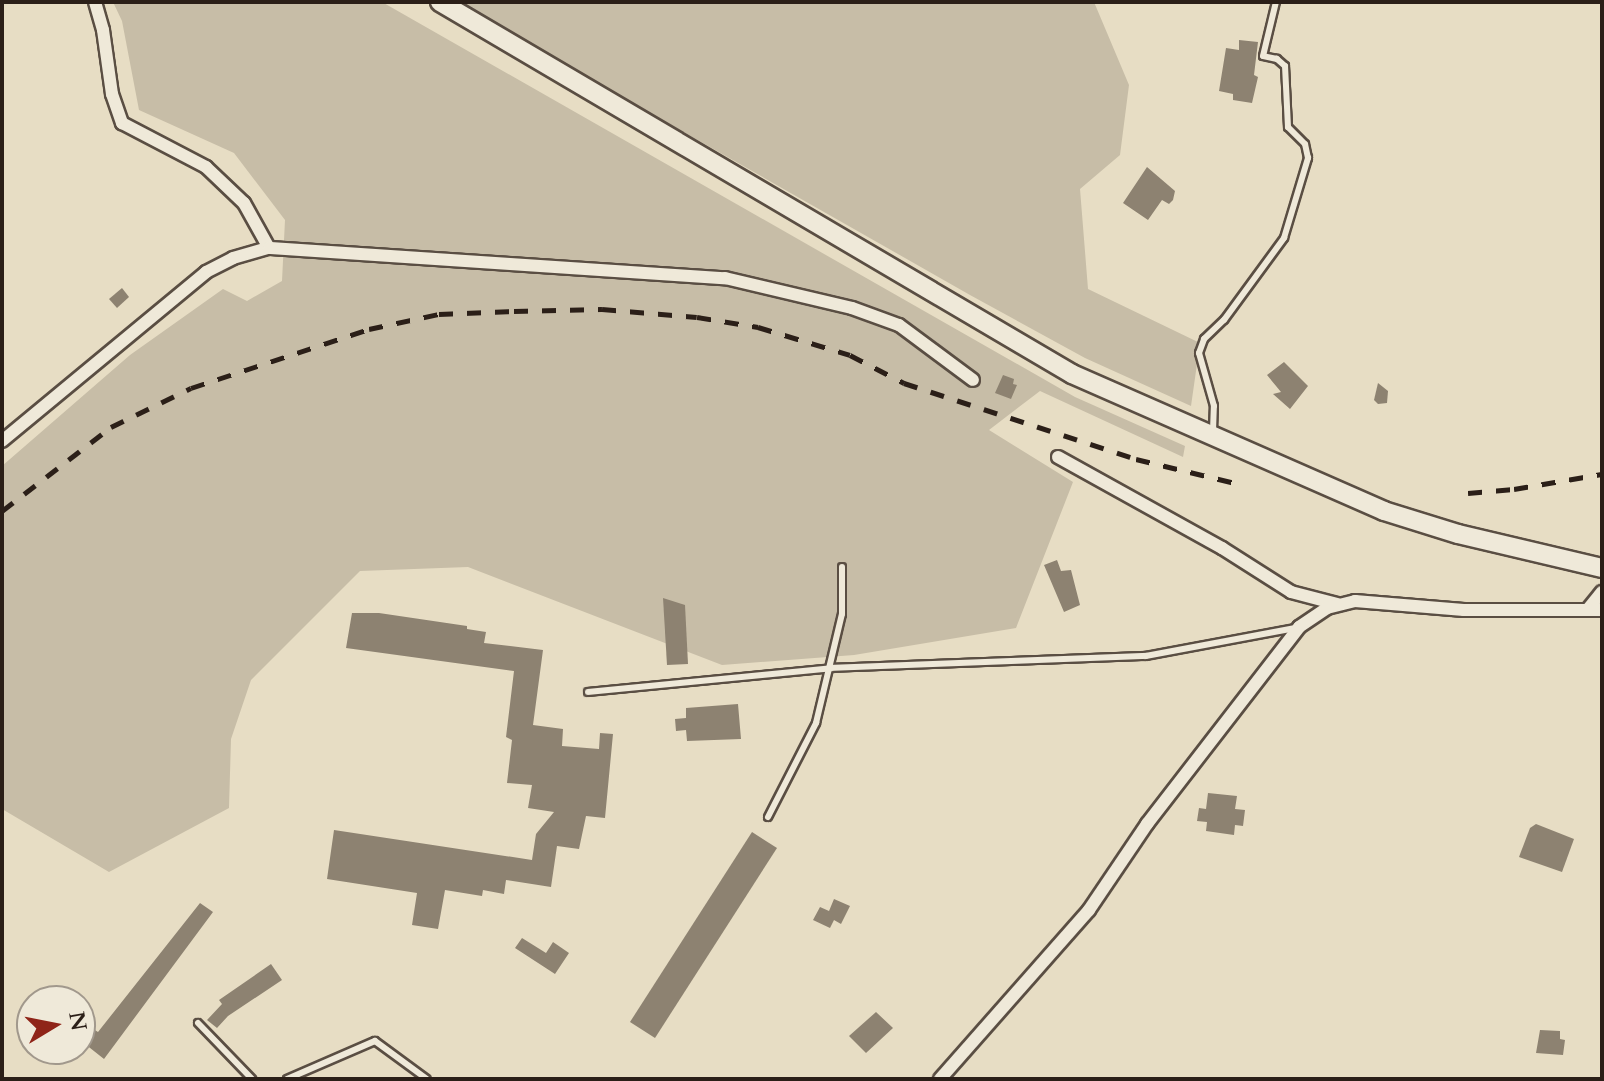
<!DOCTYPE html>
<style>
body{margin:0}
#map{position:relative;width:1604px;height:1081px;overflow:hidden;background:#e7ddc4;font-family:Cardo,serif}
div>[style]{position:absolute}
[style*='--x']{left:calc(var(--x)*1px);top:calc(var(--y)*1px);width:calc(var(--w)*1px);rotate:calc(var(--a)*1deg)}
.green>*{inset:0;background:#c7bda7}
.building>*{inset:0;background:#8d8271}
.roads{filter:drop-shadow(2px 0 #5a4e43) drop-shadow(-2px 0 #5a4e43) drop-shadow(0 2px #5a4e43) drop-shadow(0 -2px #5a4e43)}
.service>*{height:6px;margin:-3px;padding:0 3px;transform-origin:3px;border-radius:3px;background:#efe9d9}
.minor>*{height:12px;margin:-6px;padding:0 6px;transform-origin:6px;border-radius:6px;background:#efe9d9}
.secondary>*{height:18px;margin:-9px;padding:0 9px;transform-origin:9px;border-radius:9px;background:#efe9d9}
.rail>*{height:5px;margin-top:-2.5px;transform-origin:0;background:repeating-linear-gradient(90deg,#2b1f18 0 14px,transparent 0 28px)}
span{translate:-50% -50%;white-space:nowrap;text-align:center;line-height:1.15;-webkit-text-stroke:6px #efe9d9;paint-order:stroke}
.frame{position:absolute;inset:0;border:4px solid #2b1f18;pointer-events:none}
.north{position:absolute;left:16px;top:985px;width:80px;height:80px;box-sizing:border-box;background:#efe9d9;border:2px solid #a1988c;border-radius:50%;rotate:80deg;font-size:22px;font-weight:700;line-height:32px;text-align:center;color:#2b1f18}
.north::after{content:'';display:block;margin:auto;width:28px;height:36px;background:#8f2418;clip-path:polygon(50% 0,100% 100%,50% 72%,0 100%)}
</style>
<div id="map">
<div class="green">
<div style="clip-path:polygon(113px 2px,382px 2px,1075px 397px,1185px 446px,1183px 457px,1040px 391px,989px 430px,1073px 482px,1016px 628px,854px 655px,722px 665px,468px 567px,360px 571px,251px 680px,231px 739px,229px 808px,109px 872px,2px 809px,2px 466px,130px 355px,223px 289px,247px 301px,282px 281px,285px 220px,234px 153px,139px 110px,122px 21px)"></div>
<div style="clip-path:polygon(455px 2px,1094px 2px,1129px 85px,1120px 155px,1080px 189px,1088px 289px,1200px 343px,1191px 406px,1085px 358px,970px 295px)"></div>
</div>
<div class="building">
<div style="clip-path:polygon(1239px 40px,1258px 42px,1254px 75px,1258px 77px,1252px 103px,1233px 100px,1233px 94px,1219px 91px,1226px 48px,1239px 50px)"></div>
<div style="clip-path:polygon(1147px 167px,1175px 191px,1173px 200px,1169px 204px,1162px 200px,1148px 220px,1123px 203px)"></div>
<div style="clip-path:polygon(122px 288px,129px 297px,117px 308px,109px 299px)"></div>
<div style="clip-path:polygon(1284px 362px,1308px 386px,1290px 409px,1273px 394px,1281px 392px,1267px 375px)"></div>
<div style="clip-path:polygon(1003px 375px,1014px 379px,1013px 384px,1017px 385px,1011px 399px,995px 393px)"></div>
<div style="clip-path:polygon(1378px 383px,1388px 391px,1387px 403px,1378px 404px,1374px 400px)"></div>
<div style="clip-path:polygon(1057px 560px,1061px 571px,1071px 570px,1080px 605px,1064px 612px,1044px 565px)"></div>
<div style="clip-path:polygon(663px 598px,685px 605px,688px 664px,667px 665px)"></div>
<div style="clip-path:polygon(352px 613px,379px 613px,467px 626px,467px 629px,486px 632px,484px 643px,543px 650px,533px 725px,563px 729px,562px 746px,599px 749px,600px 733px,613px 734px,605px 818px,586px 816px,579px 849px,557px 846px,551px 887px,506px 880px,504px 894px,483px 890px,482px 896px,445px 890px,438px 929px,412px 925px,417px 893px,327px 879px,334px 830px,532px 860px,536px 834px,554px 812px,528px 808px,532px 785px,507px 783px,512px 740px,506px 737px,514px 671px,346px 648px)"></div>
<div style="clip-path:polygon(738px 704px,741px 739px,687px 741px,686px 730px,676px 731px,675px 719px,686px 718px,686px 708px)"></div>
<div style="clip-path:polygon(1208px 793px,1237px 796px,1235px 809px,1245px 810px,1243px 826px,1235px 825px,1234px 835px,1206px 831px,1207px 822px,1197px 821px,1199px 808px,1206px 809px)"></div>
<div style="clip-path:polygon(1536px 824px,1574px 839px,1562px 872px,1519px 857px,1530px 828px)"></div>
<div style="clip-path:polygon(752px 832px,777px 848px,655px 1038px,630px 1022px)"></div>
<div style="clip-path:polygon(834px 899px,850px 906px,841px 924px,834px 920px,830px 928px,813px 920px,820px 907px,829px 911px)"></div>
<div style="clip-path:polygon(200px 903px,213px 912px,104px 1059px,80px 1040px,90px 1027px,98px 1032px)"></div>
<div style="clip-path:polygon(522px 938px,546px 953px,553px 942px,569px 953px,555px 974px,515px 948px)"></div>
<div style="clip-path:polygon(271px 964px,282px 980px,228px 1016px,217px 1028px,207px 1020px,222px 1004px,219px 1000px)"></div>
<div style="clip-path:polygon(876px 1012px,893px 1028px,866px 1053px,849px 1036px)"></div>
<div style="clip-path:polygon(1540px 1030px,1560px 1031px,1560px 1039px,1565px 1040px,1563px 1055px,1536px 1053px)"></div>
</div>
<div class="roads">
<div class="service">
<div style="--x:1213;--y:431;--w:25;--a:-88"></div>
<div style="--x:1214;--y:406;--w:55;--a:-105.8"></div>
<div style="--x:1199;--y:353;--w:15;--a:-70"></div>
<div style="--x:1204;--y:339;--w:28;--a:-44"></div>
<div style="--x:1224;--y:320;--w:102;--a:-53.8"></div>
<div style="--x:1284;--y:238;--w:84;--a:-73.3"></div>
<div style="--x:1308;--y:158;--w:14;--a:-102"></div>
<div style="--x:1305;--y:144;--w:24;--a:-135"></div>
<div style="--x:1288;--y:127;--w:61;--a:-92.8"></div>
<div style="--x:1285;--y:66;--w:11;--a:-139"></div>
<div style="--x:1277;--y:59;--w:14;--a:-168"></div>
<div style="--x:1263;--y:56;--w:56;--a:-76.5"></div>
<div style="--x:588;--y:692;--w:244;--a:-5.6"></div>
<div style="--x:831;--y:668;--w:315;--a:-2.2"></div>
<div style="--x:1146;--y:656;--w:153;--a:-10.6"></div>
<div style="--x:768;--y:817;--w:106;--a:-62.9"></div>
<div style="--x:816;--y:723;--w:112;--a:-76.6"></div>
<div style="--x:842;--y:614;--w:47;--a:-90"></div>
<div style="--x:198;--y:1023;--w:78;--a:46"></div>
<div style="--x:287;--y:1079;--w:96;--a:-23.4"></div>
<div style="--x:375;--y:1041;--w:64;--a:36.2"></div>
</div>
<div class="minor">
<div style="--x:95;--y:2;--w:29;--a:74"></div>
<div style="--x:103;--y:30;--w:65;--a:82"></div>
<div style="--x:112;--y:94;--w:31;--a:71"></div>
<div style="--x:122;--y:123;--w:95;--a:27.6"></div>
<div style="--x:206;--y:167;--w:52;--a:43.5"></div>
<div style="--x:244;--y:203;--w:51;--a:60.9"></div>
<div style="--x:2;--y:441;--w:265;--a:-39.6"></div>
<div style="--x:206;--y:272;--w:30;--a:-27"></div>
<div style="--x:233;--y:258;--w:37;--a:-16"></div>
<div style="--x:269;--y:248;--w:457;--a:3.8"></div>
<div style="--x:725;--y:278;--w:130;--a:13.3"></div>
<div style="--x:852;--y:308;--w:50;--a:19.9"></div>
<div style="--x:899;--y:325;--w:92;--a:36.6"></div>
<div style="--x:1058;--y:457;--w:188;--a:29"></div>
<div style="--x:1222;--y:548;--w:82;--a:32.5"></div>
<div style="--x:1291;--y:592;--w:48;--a:14.6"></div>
<div style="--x:1588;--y:609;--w:22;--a:-51"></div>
<div style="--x:940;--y:1079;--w:225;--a:-48.6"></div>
<div style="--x:1089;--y:910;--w:104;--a:-56"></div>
<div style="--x:1147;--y:824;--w:249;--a:-52.3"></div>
<div style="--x:1299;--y:627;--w:34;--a:-34"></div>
<div style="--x:1327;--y:608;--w:29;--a:-14"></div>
<div style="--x:1355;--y:601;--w:109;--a:4.7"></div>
<div style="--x:1464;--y:610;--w:138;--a:0"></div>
</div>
<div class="secondary">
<div style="--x:440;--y:2;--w:733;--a:30.48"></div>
<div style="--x:1072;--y:374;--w:341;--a:23.7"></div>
<div style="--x:1384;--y:511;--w:77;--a:17.3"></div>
<div style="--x:1458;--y:534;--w:148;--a:13.3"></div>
</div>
</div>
<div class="rail">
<div style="--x:1468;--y:493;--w:46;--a:-5"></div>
<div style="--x:1514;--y:489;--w:89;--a:-9.7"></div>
<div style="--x:2;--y:511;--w:138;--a:-37.6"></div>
<div style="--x:111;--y:427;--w:89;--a:-26"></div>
<div style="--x:191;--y:388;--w:188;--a:-18.3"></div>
<div style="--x:369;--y:329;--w:72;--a:-12.1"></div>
<div style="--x:439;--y:314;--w:75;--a:-2.3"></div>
<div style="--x:514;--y:311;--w:88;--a:-1.3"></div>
<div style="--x:602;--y:309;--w:95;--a:4.8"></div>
<div style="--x:697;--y:317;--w:62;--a:9.3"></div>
<div style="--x:758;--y:327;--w:96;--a:16.9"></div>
<div style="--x:850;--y:355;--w:61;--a:27.4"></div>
<div style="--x:904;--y:383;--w:244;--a:18.1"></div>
<div style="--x:1136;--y:459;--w:102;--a:13.6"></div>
</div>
<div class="frame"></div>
<div class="north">N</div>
</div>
